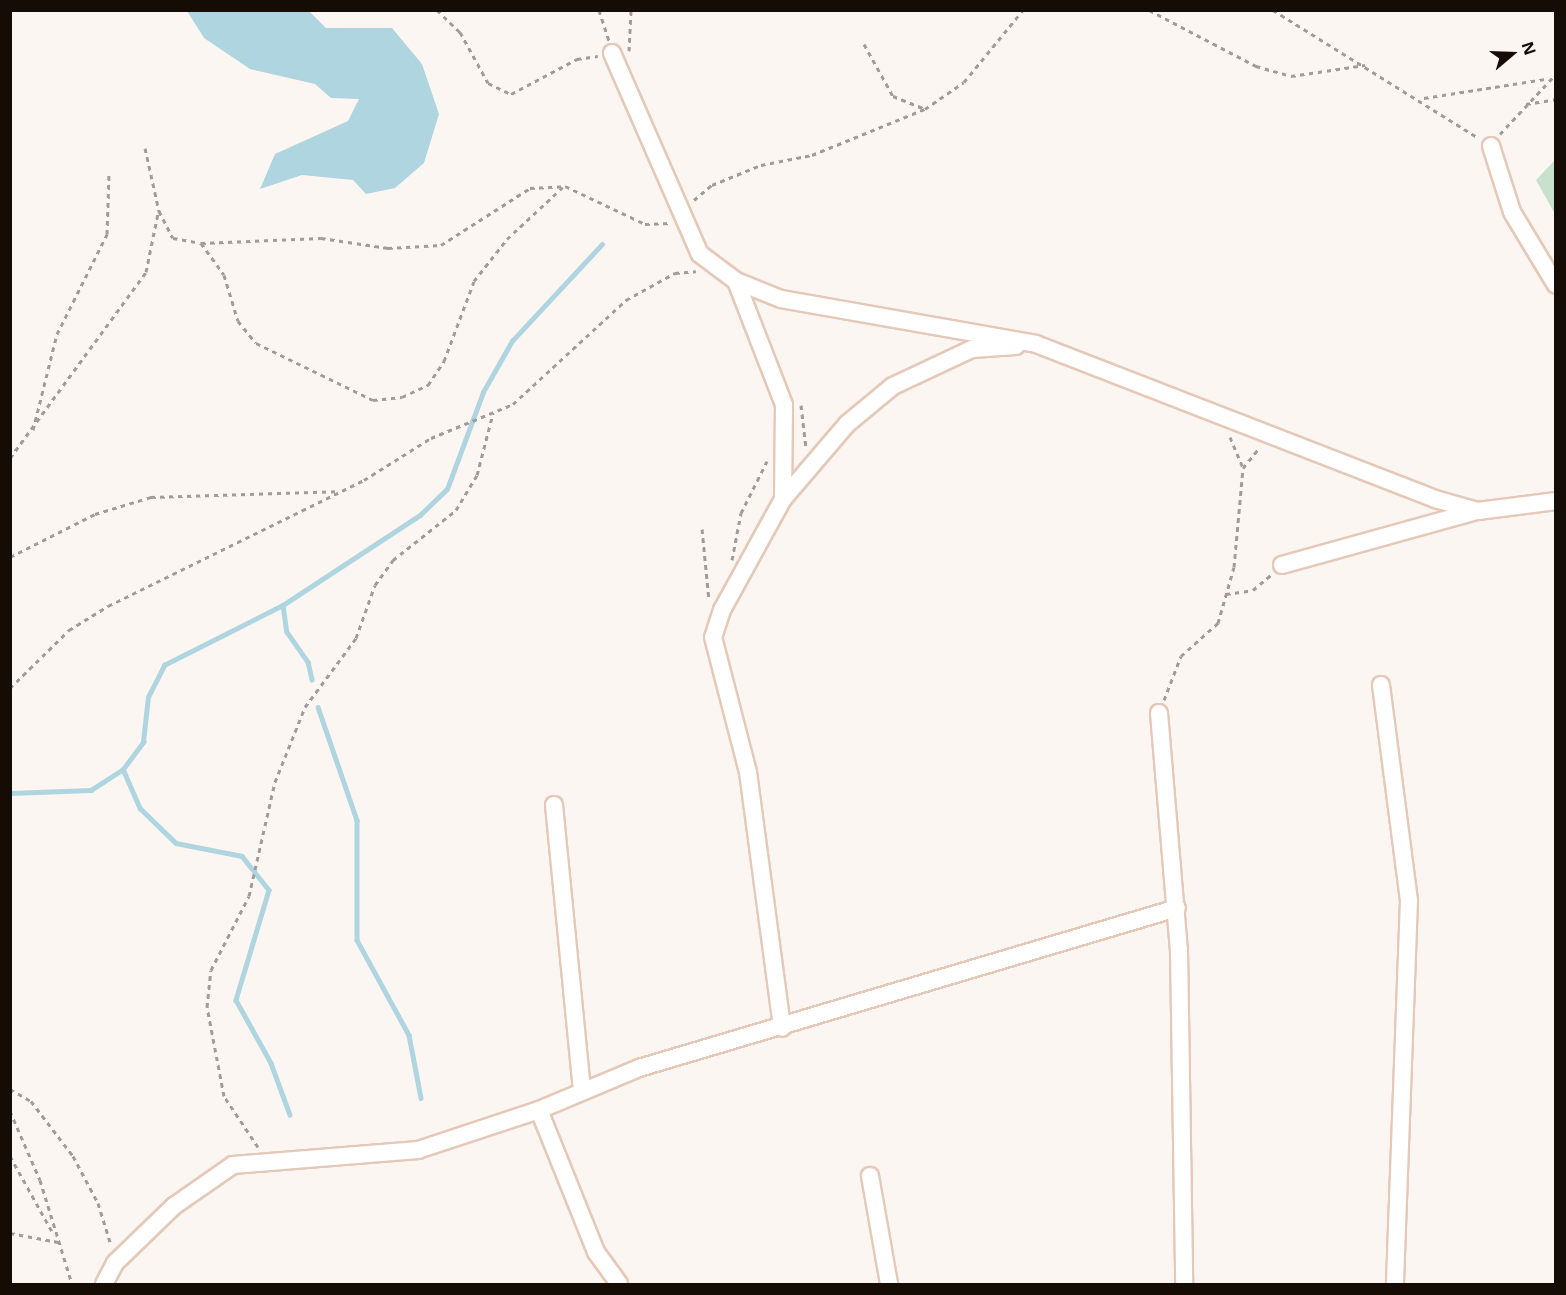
<!DOCTYPE html>
<style>
body{margin:0}
#map{position:relative;width:1566px;height:1295px;overflow:hidden;background:#fcf6f3;font-family:"Noto Sans",sans-serif}
div>[style]{position:absolute}
[style*='--x']{left:calc(var(--x)*1px);top:calc(var(--y)*1px);width:calc(var(--w)*1px);rotate:calc(var(--a)*1deg)}
.green>*{inset:0;background:#c7e1cc}
.water>*{inset:0;background:#aed5e0}
.stream>*{height:4.5px;margin:-2.25px;padding:0 2.25px;transform-origin:2.25px;border-radius:2.25px;background:#aed5e0}
.path>*{height:3px;margin-top:-1.5px;transform-origin:0;background:repeating-linear-gradient(90deg,#a29b97 0 4.5px,transparent 0 9px)}
.roads{filter:drop-shadow(2px 0 #e4c9b8) drop-shadow(-2px 0 #e4c9b8) drop-shadow(0 2px #e4c9b8) drop-shadow(0 -2px #e4c9b8)}
.minor>*{height:16px;margin:-8px;padding:0 8px;transform-origin:8px;border-radius:8px;background:#fff}
span{translate:-50% -50%;white-space:nowrap;text-align:center;line-height:1.15;-webkit-text-stroke:4.5px #fcf6f3;paint-order:stroke}
.frame{position:absolute;inset:0;border:12px solid #150c06;pointer-events:none}
.north{position:absolute;left:1482px;top:24px;width:60px;height:60px;-webkit-text-stroke:4px #fcf6f3;paint-order:stroke;rotate:71deg;font-size:16px;font-weight:700;line-height:24px;text-align:center;color:#150c06}
.north::after{content:'';display:block;margin:auto;width:21px;height:27px;background:#150c06;clip-path:polygon(50% 0,100% 100%,50% 72%,0 100%)}
</style>
<div id="map">
<div class="green">
<div style="clip-path:polygon(1555px 160px,1555px 214px,1536px 180px)"></div>
</div>
<div class="water">
<div style="clip-path:polygon(187px 11px,309px 11px,326px 28px,392px 28px,422px 64px,439px 114px,424px 163px,395px 188px,366px 194px,353px 180px,302px 175px,260px 189px,275px 154px,348px 121px,359px 99px,331px 98px,315px 84px,250px 69px,204px 38px)"></div>
</div>
<div class="stream">
<div style="--x:283;--y:605;--w:27;--a:82"></div>
<div style="--x:287;--y:632;--w:37;--a:55"></div>
<div style="--x:308;--y:662;--w:18;--a:77"></div>
<div style="--x:318;--y:707;--w:120;--a:71"></div>
<div style="--x:357;--y:820;--w:120;--a:90"></div>
<div style="--x:357;--y:940;--w:108;--a:61.3"></div>
<div style="--x:409;--y:1035;--w:64;--a:79.2"></div>
<div style="--x:123;--y:769;--w:43;--a:66.4"></div>
<div style="--x:140;--y:808;--w:50;--a:44.2"></div>
<div style="--x:176;--y:843;--w:67;--a:11.1"></div>
<div style="--x:242;--y:856;--w:43;--a:51.5"></div>
<div style="--x:269;--y:890;--w:115;--a:106.7"></div>
<div style="--x:236;--y:1000;--w:72;--a:60.9"></div>
<div style="--x:271;--y:1063;--w:55;--a:69.9"></div>
<div style="--x:10;--y:793;--w:81;--a:-2.1"></div>
<div style="--x:91;--y:790;--w:38;--a:-33"></div>
<div style="--x:123;--y:769;--w:34;--a:-53"></div>
<div style="--x:143;--y:742;--w:45;--a:-83.7"></div>
<div style="--x:148;--y:697;--w:36;--a:-63"></div>
<div style="--x:164;--y:665;--w:133;--a:-26.8"></div>
<div style="--x:283;--y:605;--w:164;--a:-33.3"></div>
<div style="--x:420;--y:515;--w:37;--a:-44"></div>
<div style="--x:447;--y:489;--w:103;--a:-69.6"></div>
<div style="--x:483;--y:392;--w:59;--a:-60.4"></div>
<div style="--x:512;--y:341;--w:132;--a:-47.1"></div>
</div>
<div class="path">
<div style="--x:437;--y:10;--w:32;--a:44"></div>
<div style="--x:460;--y:32;--w:58;--a:61.2"></div>
<div style="--x:488;--y:83;--w:25;--a:26"></div>
<div style="--x:511;--y:94;--w:75;--a:-27.9"></div>
<div style="--x:577;--y:59;--w:21;--a:-8"></div>
<div style="--x:599;--y:10;--w:32;--a:72"></div>
<div style="--x:1149;--y:10;--w:121;--a:27.6"></div>
<div style="--x:1256;--y:66;--w:36;--a:16"></div>
<div style="--x:1291;--y:76;--w:75;--a:-8.5"></div>
<div style="--x:1273;--y:10;--w:243;--a:31.9"></div>
<div style="--x:864;--y:44;--w:60;--a:60.9"></div>
<div style="--x:893;--y:96;--w:32;--a:22"></div>
<div style="--x:629;--y:51;--w:41;--a:-87.2"></div>
<div style="--x:1424;--y:98;--w:122;--a:-8.9"></div>
<div style="--x:1526;--y:104;--w:30;--a:-9"></div>
<div style="--x:1500;--y:134;--w:82;--a:-47"></div>
<div style="--x:145;--y:148;--w:65;--a:77.5"></div>
<div style="--x:159;--y:211;--w:30;--a:63"></div>
<div style="--x:173;--y:238;--w:28;--a:10"></div>
<div style="--x:201;--y:243;--w:120;--a:-2.4"></div>
<div style="--x:321;--y:238;--w:68;--a:8.5"></div>
<div style="--x:388;--y:248;--w:53;--a:-3.2"></div>
<div style="--x:441;--y:245;--w:106;--a:-32.6"></div>
<div style="--x:530;--y:188;--w:35;--a:-3"></div>
<div style="--x:565;--y:186;--w:89;--a:25.4"></div>
<div style="--x:645;--y:224;--w:26;--a:-2"></div>
<div style="--x:694;--y:200;--w:23;--a:-40"></div>
<div style="--x:712;--y:185;--w:53;--a:-22.2"></div>
<div style="--x:761;--y:165;--w:52;--a:-11.1"></div>
<div style="--x:812;--y:155;--w:122;--a:-22.2"></div>
<div style="--x:925;--y:109;--w:47;--a:-34.7"></div>
<div style="--x:964;--y:82;--w:93;--a:-50.7"></div>
<div style="--x:201;--y:243;--w:39;--a:54"></div>
<div style="--x:224;--y:275;--w:48;--a:73.1"></div>
<div style="--x:238;--y:321;--w:28;--a:51"></div>
<div style="--x:256;--y:343;--w:130;--a:26"></div>
<div style="--x:373;--y:400;--w:29;--a:-6"></div>
<div style="--x:402;--y:397;--w:29;--a:-25"></div>
<div style="--x:428;--y:385;--w:29;--a:-56"></div>
<div style="--x:444;--y:361;--w:85;--a:-69.4"></div>
<div style="--x:474;--y:281;--w:53;--a:-51.8"></div>
<div style="--x:507;--y:239;--w:76;--a:-42.9"></div>
<div style="--x:801;--y:405;--w:43;--a:83.4"></div>
<div style="--x:33;--y:430;--w:99;--a:-76"></div>
<div style="--x:57;--y:334;--w:112;--a:-63.4"></div>
<div style="--x:107;--y:234;--w:60;--a:-88.1"></div>
<div style="--x:1230;--y:437;--w:34;--a:67"></div>
<div style="--x:10;--y:458;--w:230;--a:-53.8"></div>
<div style="--x:146;--y:272;--w:60;--a:-78.5"></div>
<div style="--x:702;--y:529;--w:71;--a:84.4"></div>
<div style="--x:10;--y:557;--w:95;--a:-26.8"></div>
<div style="--x:95;--y:514;--w:59;--a:-16.9"></div>
<div style="--x:151;--y:497;--w:187;--a:-1.8"></div>
<div style="--x:732;--y:560;--w:48;--a:-79.2"></div>
<div style="--x:741;--y:513;--w:58;--a:-63.4"></div>
<div style="--x:1226;--y:594;--w:27;--a:-8"></div>
<div style="--x:1253;--y:590;--w:25;--a:-40"></div>
<div style="--x:10;--y:688;--w:83;--a:-44.5"></div>
<div style="--x:69;--y:630;--w:46;--a:-31.6"></div>
<div style="--x:108;--y:606;--w:285;--a:-26.2"></div>
<div style="--x:364;--y:480;--w:79;--a:-32.1"></div>
<div style="--x:431;--y:438;--w:89;--a:-22.5"></div>
<div style="--x:513;--y:404;--w:154;--a:-42.6"></div>
<div style="--x:626;--y:300;--w:56;--a:-28.9"></div>
<div style="--x:675;--y:273;--w:21;--a:-5"></div>
<div style="--x:1164;--y:700;--w:47;--a:-68.9"></div>
<div style="--x:1181;--y:656;--w:50;--a:-41.7"></div>
<div style="--x:1218;--y:623;--w:58;--a:-74.1"></div>
<div style="--x:1234;--y:567;--w:99;--a:-84.8"></div>
<div style="--x:1243;--y:468;--w:27;--a:-51"></div>
<div style="--x:10;--y:1089;--w:24;--a:30"></div>
<div style="--x:31;--y:1101;--w:69;--a:52.6"></div>
<div style="--x:73;--y:1156;--w:53;--a:62"></div>
<div style="--x:98;--y:1203;--w:44;--a:72.8"></div>
<div style="--x:10;--y:1111;--w:75;--a:66.5"></div>
<div style="--x:40;--y:1180;--w:109;--a:72.9"></div>
<div style="--x:258;--y:1147;--w:61;--a:-123.7"></div>
<div style="--x:224;--y:1096;--w:91;--a:-100.8"></div>
<div style="--x:207;--y:1007;--w:37;--a:-84"></div>
<div style="--x:211;--y:970;--w:83;--a:-62.8"></div>
<div style="--x:249;--y:896;--w:117;--a:-77.2"></div>
<div style="--x:275;--y:782;--w:81;--a:-68.2"></div>
<div style="--x:305;--y:707;--w:86;--a:-53.5"></div>
<div style="--x:356;--y:638;--w:56;--a:-70.3"></div>
<div style="--x:375;--y:585;--w:31;--a:-54"></div>
<div style="--x:393;--y:560;--w:80;--a:-38.4"></div>
<div style="--x:456;--y:510;--w:41;--a:-59"></div>
<div style="--x:477;--y:475;--w:64;--a:-75.5"></div>
<div style="--x:10;--y:1156;--w:90;--a:60.9"></div>
<div style="--x:10;--y:1233;--w:49;--a:10.6"></div>
</div>
<div class="roads">
<div class="minor">
<div style="--x:612;--y:53;--w:219;--a:66.4"></div>
<div style="--x:700;--y:254;--w:45;--a:36.9"></div>
<div style="--x:736;--y:281;--w:48;--a:21.8"></div>
<div style="--x:781;--y:299;--w:259;--a:10"></div>
<div style="--x:1036;--y:344;--w:428;--a:21.2"></div>
<div style="--x:1435;--y:499;--w:45;--a:15.6"></div>
<div style="--x:1478;--y:511;--w:79;--a:-7.3"></div>
<div style="--x:1491;--y:146;--w:69;--a:72.3"></div>
<div style="--x:1512;--y:212;--w:85;--a:58.9"></div>
<div style="--x:736;--y:281;--w:133;--a:68.8"></div>
<div style="--x:784;--y:405;--w:94;--a:90.6"></div>
<div style="--x:783;--y:499;--w:127;--a:118.8"></div>
<div style="--x:722;--y:610;--w:28;--a:108"></div>
<div style="--x:713;--y:637;--w:139;--a:75.5"></div>
<div style="--x:748;--y:772;--w:258;--a:82.4"></div>
<div style="--x:783;--y:499;--w:99;--a:-49.5"></div>
<div style="--x:847;--y:424;--w:60;--a:-39.6"></div>
<div style="--x:893;--y:386;--w:87;--a:-25.1"></div>
<div style="--x:972;--y:349;--w:44;--a:-3.9"></div>
<div style="--x:1282;--y:565;--w:202;--a:-15.5"></div>
<div style="--x:1381;--y:685;--w:217;--a:82.6"></div>
<div style="--x:1409;--y:900;--w:384;--a:92.1"></div>
<div style="--x:1159;--y:713;--w:238;--a:85.2"></div>
<div style="--x:1179;--y:950;--w:334;--a:89.1"></div>
<div style="--x:554;--y:805;--w:288;--a:84.4"></div>
<div style="--x:539;--y:1110;--w:153;--a:68.1"></div>
<div style="--x:596;--y:1252;--w:39;--a:54"></div>
<div style="--x:870;--y:1176;--w:110;--a:80"></div>
<div style="--x:104;--y:1284;--w:24;--a:-62"></div>
<div style="--x:115;--y:1263;--w:82;--a:-44"></div>
<div style="--x:174;--y:1206;--w:72;--a:-34.8"></div>
<div style="--x:233;--y:1165;--w:186;--a:-4.6"></div>
<div style="--x:418;--y:1150;--w:127;--a:-18.3"></div>
<div style="--x:539;--y:1110;--w:108;--a:-22.8"></div>
<div style="--x:639;--y:1068;--w:561;--a:-16.56"></div>
</div>
</div>
<div class="frame"></div>
<div class="north">N</div>
</div>
